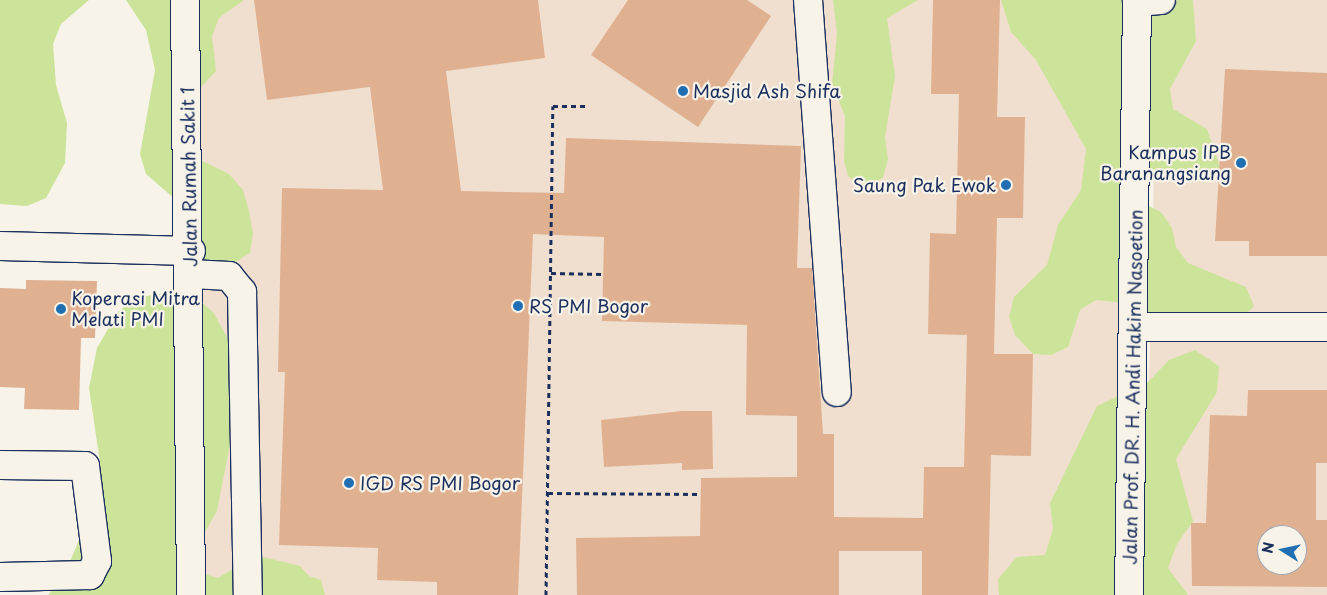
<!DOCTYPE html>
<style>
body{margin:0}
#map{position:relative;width:1327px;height:595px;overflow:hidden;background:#f7f3e8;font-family:"Playpen Sans",sans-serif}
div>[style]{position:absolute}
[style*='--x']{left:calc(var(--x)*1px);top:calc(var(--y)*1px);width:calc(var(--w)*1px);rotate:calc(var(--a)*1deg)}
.built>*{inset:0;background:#f0dfce}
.green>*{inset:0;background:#cce49a}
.building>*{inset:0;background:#e0b191}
.path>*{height:3px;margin-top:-1.5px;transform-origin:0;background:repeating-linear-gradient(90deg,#1b2f5e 0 5px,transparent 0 9px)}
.roads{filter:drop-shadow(1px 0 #1b2f5e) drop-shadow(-1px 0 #1b2f5e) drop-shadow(0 1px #1b2f5e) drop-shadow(0 -1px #1b2f5e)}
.minor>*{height:28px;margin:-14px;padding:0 14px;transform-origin:14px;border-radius:14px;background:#f7f3e8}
.dots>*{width:14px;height:14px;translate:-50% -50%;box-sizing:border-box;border:2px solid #f7f3e8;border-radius:50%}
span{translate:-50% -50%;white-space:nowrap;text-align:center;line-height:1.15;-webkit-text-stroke:4.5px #f7f3e8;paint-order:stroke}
.poi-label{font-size:18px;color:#1b2f5e}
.left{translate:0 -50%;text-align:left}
.right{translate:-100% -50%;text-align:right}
.street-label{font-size:18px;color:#1b2f5e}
.north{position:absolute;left:1257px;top:525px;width:50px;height:50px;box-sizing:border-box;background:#f7f3e8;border:1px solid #9fa5b1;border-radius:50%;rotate:280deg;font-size:14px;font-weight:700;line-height:20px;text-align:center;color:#1b2f5e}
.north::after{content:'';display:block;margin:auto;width:18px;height:22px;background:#1f6fb2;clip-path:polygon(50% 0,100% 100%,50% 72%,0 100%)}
</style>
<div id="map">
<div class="built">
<div style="clip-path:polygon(185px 0,1137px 0,1123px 595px,195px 595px)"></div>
<div style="clip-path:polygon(evenodd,1157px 0,1327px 0,1327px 595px,1139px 595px,1151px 326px,1157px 0,1267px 535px,1297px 535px,1297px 565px,1267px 565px,1267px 535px)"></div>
</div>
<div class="green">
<div style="clip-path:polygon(0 0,89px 0,61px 24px,53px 44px,56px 85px,67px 123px,65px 163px,46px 198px,27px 206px,0 204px)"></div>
<div style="clip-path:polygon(126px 0,244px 0,219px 18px,212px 36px,216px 71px,189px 100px,188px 154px,229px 174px,243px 190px,249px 211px,253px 234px,250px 253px,232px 264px,213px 265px,196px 258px,176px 200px,146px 174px,140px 154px,155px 70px,146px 30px)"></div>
<div style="clip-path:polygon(833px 0,918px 0,887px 18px,895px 76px,885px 137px,888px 159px,883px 178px,869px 185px,857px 184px,848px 176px,844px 161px,845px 116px,832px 84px,837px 34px)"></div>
<div style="clip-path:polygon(1001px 0,1193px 0,1196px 41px,1170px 89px,1173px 109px,1207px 129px,1220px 167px,1205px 183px,1149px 168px,1136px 183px,1143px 203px,1161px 212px,1172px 228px,1176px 247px,1188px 263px,1246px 287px,1254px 306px,1241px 319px,1151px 319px,1116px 302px,1096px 300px,1080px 310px,1068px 347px,1051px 355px,1033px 354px,1015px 335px,1009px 317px,1014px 297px,1047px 265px,1058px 225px,1081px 190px,1086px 149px,1036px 60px,1011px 32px)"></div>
<div style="clip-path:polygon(176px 291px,196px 298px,213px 312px,232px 346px,237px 409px,217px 511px,204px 534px,201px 573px,218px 578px,249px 559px,263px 557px,300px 566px,309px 576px,321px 580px,325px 595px,48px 595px,64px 576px,99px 492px,101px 469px,89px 388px,97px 348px,118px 312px,135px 298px)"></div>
<div style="clip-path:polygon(1195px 350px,1219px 366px,1217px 392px,1176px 459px,1193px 521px,1177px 544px,1168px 568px,1188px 595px,999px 595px,998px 579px,1017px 557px,1045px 555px,1053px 529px,1050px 503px,1097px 406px,1148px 382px,1169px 360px)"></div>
</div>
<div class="building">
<div style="clip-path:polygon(254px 0,538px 0,545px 58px,446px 71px,461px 191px,564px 193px,566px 138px,801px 146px,797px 268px,812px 268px,823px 434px,834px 434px,834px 517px,923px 518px,924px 467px,964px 467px,967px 335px,928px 334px,930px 233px,956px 234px,959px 94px,931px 94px,933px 0,1000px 0,997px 117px,1025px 117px,1023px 218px,997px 218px,994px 354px,1033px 354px,1031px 456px,991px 455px,988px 595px,922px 595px,922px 551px,839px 551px,839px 595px,577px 595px,576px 538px,700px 536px,701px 478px,797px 477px,797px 416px,746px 415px,747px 325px,602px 321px,604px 237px,533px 234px,518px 595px,437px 595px,437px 582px,377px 580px,378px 548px,279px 545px,285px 372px,278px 372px,282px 188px,383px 190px,370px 87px,267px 100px)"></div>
<div style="clip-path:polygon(628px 0,747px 0,771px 16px,698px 127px,591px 55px)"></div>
<div style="clip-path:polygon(1225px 69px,1327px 73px,1327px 256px,1249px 256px,1249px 241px,1215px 241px)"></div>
<div style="clip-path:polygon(26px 280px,97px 281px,95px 338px,81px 338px,79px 410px,24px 409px,25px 388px,0 387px,0 288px,26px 289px)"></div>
<div style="clip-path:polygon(evenodd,1248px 390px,1327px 390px,1327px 463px,1316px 463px,1316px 520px,1327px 520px,1327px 587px,1192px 586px,1191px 523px,1206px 523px,1210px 415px,1247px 416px,1248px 390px,1267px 535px,1297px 535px,1297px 565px,1267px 565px,1267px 535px)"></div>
<div style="clip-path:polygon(682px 411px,712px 411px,713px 469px,682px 470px,682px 463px,604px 467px,601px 420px)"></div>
</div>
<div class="path">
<div style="--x:551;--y:273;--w:52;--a:1.1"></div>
<div style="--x:548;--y:493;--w:153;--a:0.4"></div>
<div style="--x:546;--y:595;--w:489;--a:-89.2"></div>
<div style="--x:553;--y:106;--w:35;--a:0"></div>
</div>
<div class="roads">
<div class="minor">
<div style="--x:185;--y:0;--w:595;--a:89.42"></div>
<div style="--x:808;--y:0;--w:393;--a:85.8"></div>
<div style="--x:1137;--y:2;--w:24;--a:-5"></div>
<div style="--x:0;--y:246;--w:191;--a:1.5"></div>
<div style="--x:191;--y:274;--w:38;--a:3"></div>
<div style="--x:229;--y:276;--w:21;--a:51"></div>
<div style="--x:242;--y:292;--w:303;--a:88.9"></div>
<div style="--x:1136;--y:327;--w:191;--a:0"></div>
<div style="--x:0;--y:465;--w:85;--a:0.7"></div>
<div style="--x:85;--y:466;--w:96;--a:82.8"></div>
<div style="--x:97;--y:561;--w:16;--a:117"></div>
<div style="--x:90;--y:575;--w:90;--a:178.7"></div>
<div style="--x:1129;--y:595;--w:595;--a:-89.23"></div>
</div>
</div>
<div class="dots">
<div style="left:683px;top:91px;background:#1f6fb2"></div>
<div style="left:1241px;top:163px;background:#1f6fb2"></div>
<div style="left:1006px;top:185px;background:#1f6fb2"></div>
<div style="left:518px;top:306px;background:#1f6fb2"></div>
<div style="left:61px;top:309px;background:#1f6fb2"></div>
<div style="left:349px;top:483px;background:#1f6fb2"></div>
</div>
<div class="poi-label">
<span class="left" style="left:693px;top:91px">Masjid Ash Shifa</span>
<span class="right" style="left:1231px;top:163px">Kampus IPB<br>Baranangsiang</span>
<span class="right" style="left:996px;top:185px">Saung Pak Ewok</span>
<span class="left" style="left:71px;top:309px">Koperasi Mitra<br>Melati PMI</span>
<span class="left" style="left:529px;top:306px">RS PMI Bogor</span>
<span class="left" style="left:360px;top:483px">IGD RS PMI Bogor</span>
</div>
<div class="street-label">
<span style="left:189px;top:177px;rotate:-91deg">Jalan Rumah Sakit 1</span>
<span style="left:1133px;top:387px;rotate:-89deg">Jalan Prof. DR. H. Andi Hakim Nasoetion</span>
</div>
<div class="north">N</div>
</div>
